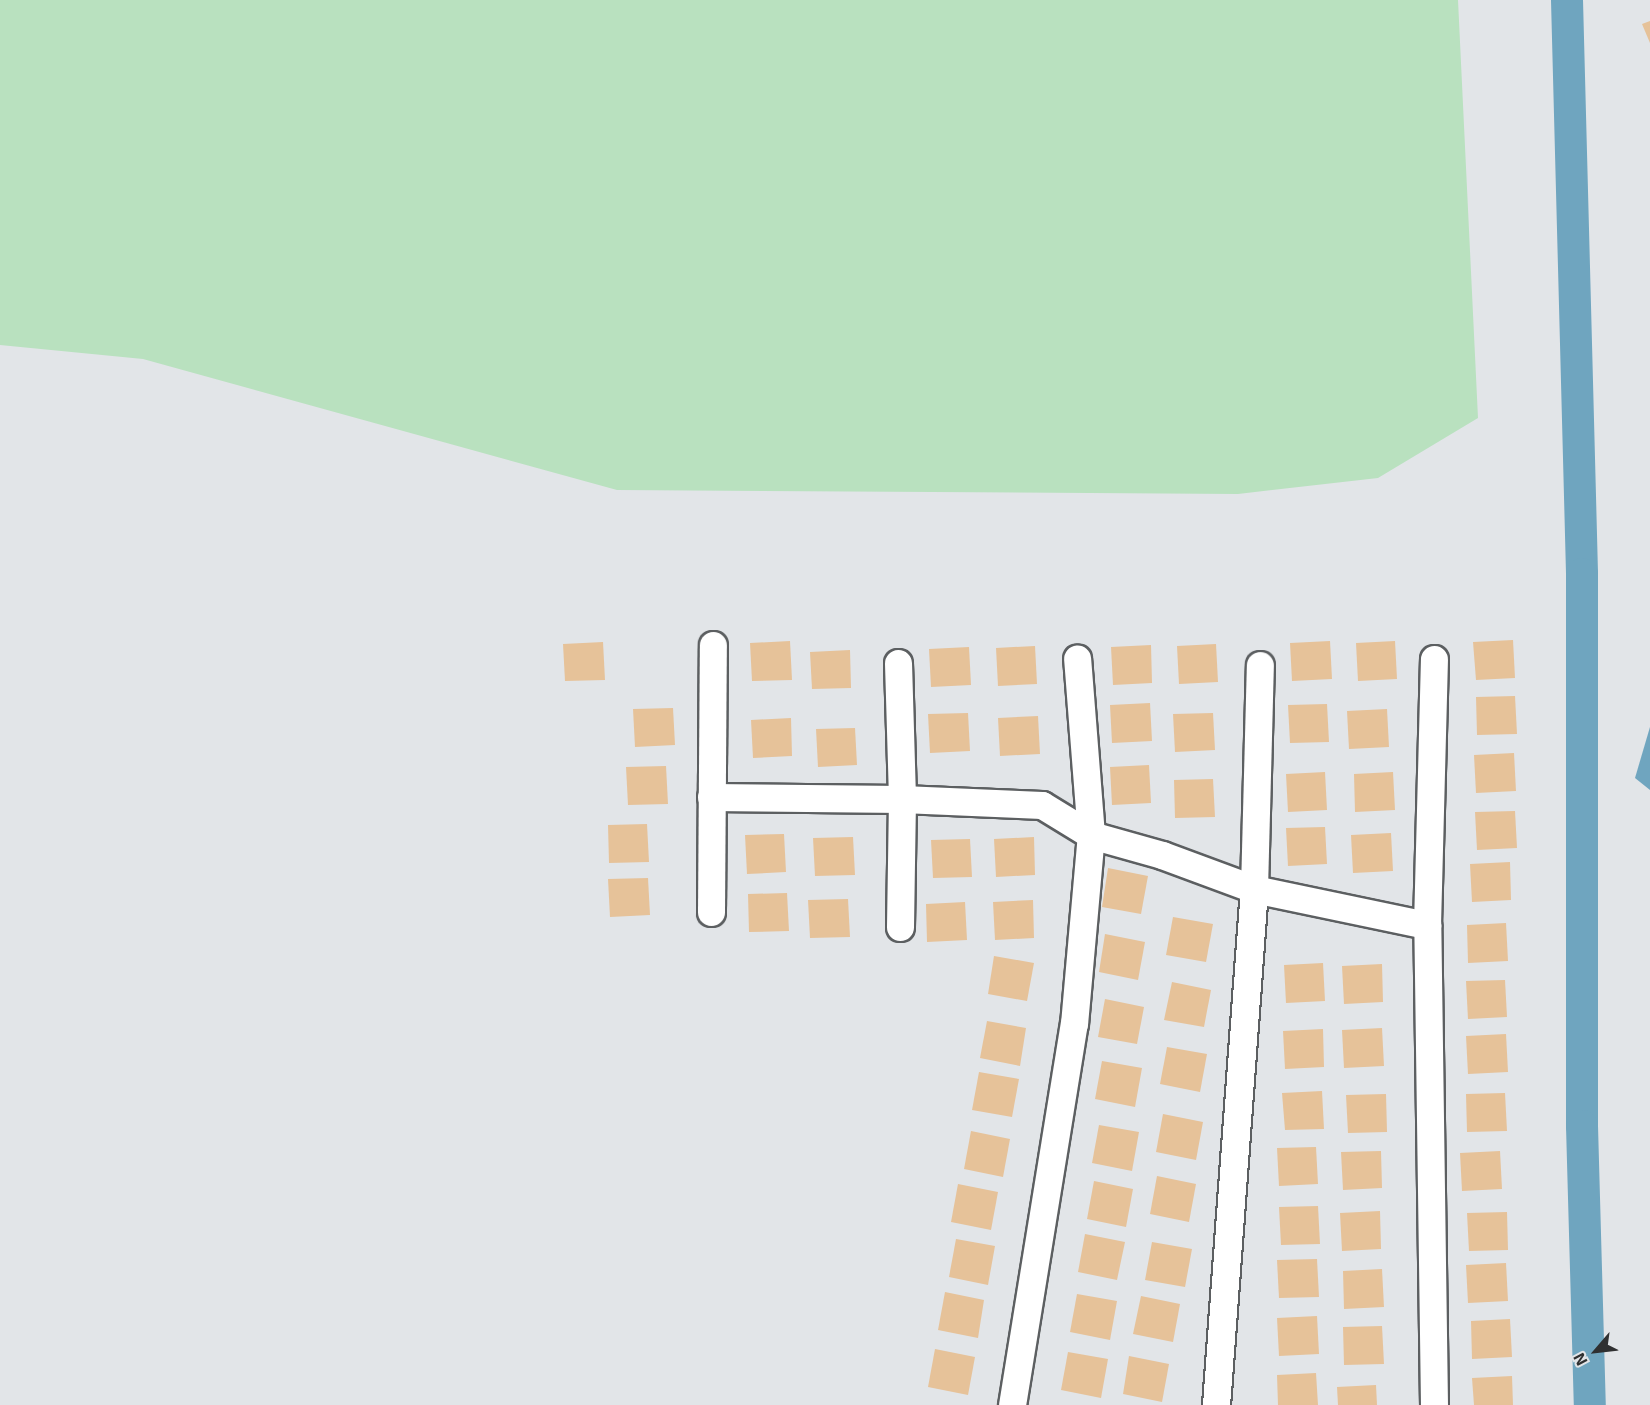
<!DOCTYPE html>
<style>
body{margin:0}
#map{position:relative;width:1650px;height:1405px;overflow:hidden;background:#e2e5e8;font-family:"Exo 2",sans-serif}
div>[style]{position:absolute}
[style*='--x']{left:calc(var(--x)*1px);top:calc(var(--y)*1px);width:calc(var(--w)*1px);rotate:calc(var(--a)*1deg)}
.green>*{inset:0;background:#b9e1bf}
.water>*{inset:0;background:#6fa5bf}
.canal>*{height:32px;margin:-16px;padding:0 16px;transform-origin:16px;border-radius:16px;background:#6fa5bf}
.building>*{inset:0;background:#e6c299}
.roads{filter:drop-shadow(2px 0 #5c5f61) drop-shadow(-2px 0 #5c5f61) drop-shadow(0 2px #5c5f61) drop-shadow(0 -2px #5c5f61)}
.street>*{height:27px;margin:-13.5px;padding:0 13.5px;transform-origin:13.5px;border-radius:13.5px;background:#fff}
span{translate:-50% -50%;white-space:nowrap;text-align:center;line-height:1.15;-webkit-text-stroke:5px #e2e5e8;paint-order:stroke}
.north{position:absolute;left:1566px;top:1321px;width:60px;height:60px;-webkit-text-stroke:4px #e2e5e8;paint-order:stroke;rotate:242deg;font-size:16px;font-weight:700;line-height:24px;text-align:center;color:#2f3031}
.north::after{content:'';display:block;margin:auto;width:21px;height:27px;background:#2f3031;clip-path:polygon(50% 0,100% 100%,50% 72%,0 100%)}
</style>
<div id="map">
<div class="green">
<div style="clip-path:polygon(0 0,1458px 0,1478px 418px,1378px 478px,1238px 494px,617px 490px,143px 359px,0 345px)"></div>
</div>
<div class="water">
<div style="clip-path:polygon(1650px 727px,1650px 790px,1635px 778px)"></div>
</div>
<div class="canal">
<div style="--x:1567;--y:0;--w:574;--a:88.5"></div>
<div style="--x:1582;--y:574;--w:552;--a:90"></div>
<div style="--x:1582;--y:1126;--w:279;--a:88.4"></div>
</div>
<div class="building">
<div style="clip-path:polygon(1650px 21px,1650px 43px,1642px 24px)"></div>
<div style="clip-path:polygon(1513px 640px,1515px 678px,1476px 680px,1473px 642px)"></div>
<div style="clip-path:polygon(790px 641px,792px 680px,752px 681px,750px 643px)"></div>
<div style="clip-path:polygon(1330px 641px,1332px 679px,1292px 681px,1290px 643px)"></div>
<div style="clip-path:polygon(1395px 641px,1397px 679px,1358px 681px,1356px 643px)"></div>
<div style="clip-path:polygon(603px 642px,605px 680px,565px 681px,563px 644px)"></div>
<div style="clip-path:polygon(1216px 644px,1218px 682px,1179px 684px,1177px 646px)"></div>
<div style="clip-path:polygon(1151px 645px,1152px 683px,1113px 685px,1111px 647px)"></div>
<div style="clip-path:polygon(1035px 646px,1037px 684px,998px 686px,996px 648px)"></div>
<div style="clip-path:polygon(969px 647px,971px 685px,931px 687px,929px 649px)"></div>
<div style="clip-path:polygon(850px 650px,851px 688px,812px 689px,810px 652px)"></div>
<div style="clip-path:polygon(1515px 696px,1517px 734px,1477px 735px,1476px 697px)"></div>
<div style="clip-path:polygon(1150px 703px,1152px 741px,1112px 743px,1110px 705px)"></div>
<div style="clip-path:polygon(1327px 704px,1329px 742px,1290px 743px,1288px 705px)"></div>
<div style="clip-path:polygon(673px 708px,675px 745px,635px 747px,633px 709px)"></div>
<div style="clip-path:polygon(1387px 709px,1389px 747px,1349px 749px,1347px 711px)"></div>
<div style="clip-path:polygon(968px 713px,970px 751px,930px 753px,928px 714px)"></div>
<div style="clip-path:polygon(1213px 713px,1215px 750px,1175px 752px,1173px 714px)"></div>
<div style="clip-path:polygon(1038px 716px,1040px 754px,1000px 756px,998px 718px)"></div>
<div style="clip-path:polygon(791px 718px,792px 756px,753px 758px,751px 720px)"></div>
<div style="clip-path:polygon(855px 728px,857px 765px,818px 767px,816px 729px)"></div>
<div style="clip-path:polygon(1514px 753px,1516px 791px,1476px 793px,1474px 755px)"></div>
<div style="clip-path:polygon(1149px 765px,1151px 803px,1112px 805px,1110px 767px)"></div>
<div style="clip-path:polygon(666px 766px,668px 804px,628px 805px,626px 767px)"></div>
<div style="clip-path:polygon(1325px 772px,1327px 810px,1288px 812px,1286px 774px)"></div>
<div style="clip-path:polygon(1393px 772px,1395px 810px,1355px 812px,1354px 774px)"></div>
<div style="clip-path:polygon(1213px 779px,1215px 817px,1175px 818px,1174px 780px)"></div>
<div style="clip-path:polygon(1515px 811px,1517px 848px,1477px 850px,1475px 812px)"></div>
<div style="clip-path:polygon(647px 824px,649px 862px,609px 863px,608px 825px)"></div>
<div style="clip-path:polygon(1325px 827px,1327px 864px,1288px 866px,1286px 828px)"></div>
<div style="clip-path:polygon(1391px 833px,1393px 871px,1353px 873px,1351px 835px)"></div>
<div style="clip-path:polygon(784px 834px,786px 872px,747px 874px,745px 835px)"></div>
<div style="clip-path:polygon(853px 837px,855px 875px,815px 876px,813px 838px)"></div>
<div style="clip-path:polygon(1034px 837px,1035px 875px,996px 877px,994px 839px)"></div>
<div style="clip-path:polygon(970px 839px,972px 877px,933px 878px,931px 840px)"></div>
<div style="clip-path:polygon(1510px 862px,1511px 900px,1472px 902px,1470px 864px)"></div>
<div style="clip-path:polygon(1108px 868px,1148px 876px,1141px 914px,1102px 907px)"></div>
<div style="clip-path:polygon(648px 878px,650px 915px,610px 917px,608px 879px)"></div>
<div style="clip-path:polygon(787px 893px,789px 931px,749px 932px,748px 894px)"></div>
<div style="clip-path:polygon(848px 899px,850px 937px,810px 938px,808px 900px)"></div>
<div style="clip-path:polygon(1033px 900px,1034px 938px,995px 940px,993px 902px)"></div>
<div style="clip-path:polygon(965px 902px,967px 940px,927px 942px,926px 904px)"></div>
<div style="clip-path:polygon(1173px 917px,1213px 924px,1206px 962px,1166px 955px)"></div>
<div style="clip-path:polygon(1506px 923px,1508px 961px,1468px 963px,1467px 925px)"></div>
<div style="clip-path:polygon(1105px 934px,1145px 942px,1138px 980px,1099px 972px)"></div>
<div style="clip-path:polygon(994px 956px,1034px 963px,1027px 1001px,988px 994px)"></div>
<div style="clip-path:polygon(1323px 963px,1325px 1001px,1286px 1003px,1284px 965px)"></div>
<div style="clip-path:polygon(1382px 964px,1383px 1002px,1344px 1004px,1342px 966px)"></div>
<div style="clip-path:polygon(1505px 980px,1507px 1017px,1468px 1019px,1466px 981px)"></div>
<div style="clip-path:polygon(1172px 982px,1211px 990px,1204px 1027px,1164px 1020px)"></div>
<div style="clip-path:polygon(1105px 999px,1144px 1007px,1137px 1044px,1098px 1037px)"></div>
<div style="clip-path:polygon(987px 1021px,1026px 1028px,1020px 1066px,980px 1058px)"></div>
<div style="clip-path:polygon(1382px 1028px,1384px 1066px,1344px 1068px,1342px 1030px)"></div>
<div style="clip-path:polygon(1323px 1029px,1324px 1067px,1285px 1069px,1283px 1031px)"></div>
<div style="clip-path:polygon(1506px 1034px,1508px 1072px,1468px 1074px,1466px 1036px)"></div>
<div style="clip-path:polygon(1167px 1047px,1207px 1054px,1200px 1092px,1160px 1084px)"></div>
<div style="clip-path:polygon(1102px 1061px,1142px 1068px,1135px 1107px,1095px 1099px)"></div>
<div style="clip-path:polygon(979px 1072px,1019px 1079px,1012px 1117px,972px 1110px)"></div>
<div style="clip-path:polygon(1322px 1091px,1324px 1129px,1285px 1130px,1282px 1093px)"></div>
<div style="clip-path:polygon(1505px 1093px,1507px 1131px,1467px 1132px,1466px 1094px)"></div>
<div style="clip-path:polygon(1386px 1094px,1387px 1132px,1348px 1133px,1346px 1095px)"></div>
<div style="clip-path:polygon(1163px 1114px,1203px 1122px,1196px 1160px,1156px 1152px)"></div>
<div style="clip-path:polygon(1099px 1125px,1139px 1132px,1132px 1171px,1092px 1163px)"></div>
<div style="clip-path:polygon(971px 1131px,1010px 1139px,1003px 1177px,964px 1169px)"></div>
<div style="clip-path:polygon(1316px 1147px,1318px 1184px,1279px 1186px,1277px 1148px)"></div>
<div style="clip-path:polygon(1381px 1151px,1382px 1188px,1343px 1190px,1341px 1152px)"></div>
<div style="clip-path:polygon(1500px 1151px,1502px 1189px,1462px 1191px,1460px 1153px)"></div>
<div style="clip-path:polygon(1157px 1176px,1196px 1184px,1189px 1222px,1150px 1214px)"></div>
<div style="clip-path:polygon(1094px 1181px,1133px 1189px,1126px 1227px,1087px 1219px)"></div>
<div style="clip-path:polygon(958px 1184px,998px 1192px,991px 1230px,951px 1222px)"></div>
<div style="clip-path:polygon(1318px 1206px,1320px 1244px,1281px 1245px,1279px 1207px)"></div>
<div style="clip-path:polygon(1380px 1211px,1381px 1249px,1342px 1251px,1340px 1213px)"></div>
<div style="clip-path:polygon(1507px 1212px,1508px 1250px,1469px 1251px,1467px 1213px)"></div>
<div style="clip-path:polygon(1085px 1234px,1125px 1242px,1117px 1280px,1078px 1272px)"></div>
<div style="clip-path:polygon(956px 1239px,995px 1246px,988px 1285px,949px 1277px)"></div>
<div style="clip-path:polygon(1152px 1242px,1192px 1249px,1185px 1287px,1145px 1280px)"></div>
<div style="clip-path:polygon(1317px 1259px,1319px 1297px,1279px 1298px,1277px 1260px)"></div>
<div style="clip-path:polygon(1506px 1263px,1508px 1301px,1468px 1303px,1466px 1265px)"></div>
<div style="clip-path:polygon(1382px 1269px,1384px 1307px,1344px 1309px,1343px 1271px)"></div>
<div style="clip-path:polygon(945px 1292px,984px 1300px,978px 1338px,938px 1330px)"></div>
<div style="clip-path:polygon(1077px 1294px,1117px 1301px,1110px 1340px,1070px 1332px)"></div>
<div style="clip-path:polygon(1141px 1296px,1180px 1304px,1173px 1342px,1133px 1334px)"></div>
<div style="clip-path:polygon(1317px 1316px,1319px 1354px,1279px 1356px,1277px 1318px)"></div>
<div style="clip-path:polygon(1510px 1319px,1512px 1357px,1472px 1359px,1471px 1321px)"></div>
<div style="clip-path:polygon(1382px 1326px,1384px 1364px,1344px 1365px,1343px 1327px)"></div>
<div style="clip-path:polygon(935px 1349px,975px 1357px,968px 1395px,928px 1387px)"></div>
<div style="clip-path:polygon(1068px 1352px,1108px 1359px,1101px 1398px,1061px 1390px)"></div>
<div style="clip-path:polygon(1129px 1356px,1169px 1364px,1162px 1402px,1123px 1394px)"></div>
<div style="clip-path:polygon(1316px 1373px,1318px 1405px,1278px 1405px,1277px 1375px)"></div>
<div style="clip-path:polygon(1512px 1376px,1513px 1405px,1474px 1405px,1472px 1378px)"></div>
<div style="clip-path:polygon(1376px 1385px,1377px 1405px,1338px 1405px,1337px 1387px)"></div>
</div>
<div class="roads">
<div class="street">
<div style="--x:898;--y:663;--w:136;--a:88.3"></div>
<div style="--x:902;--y:799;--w:128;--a:90.9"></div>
<div style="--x:711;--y:797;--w:191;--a:0.6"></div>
<div style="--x:902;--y:799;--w:140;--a:2.5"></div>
<div style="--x:1042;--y:805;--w:57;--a:31.5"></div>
<div style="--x:1091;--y:835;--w:74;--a:15.7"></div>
<div style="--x:1162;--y:855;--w:98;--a:20.3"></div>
<div style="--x:1254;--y:889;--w:177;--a:11.8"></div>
<div style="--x:711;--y:912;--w:267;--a:-89.6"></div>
<div style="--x:1012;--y:1405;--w:386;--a:-80.8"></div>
<div style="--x:1074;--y:1024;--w:190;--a:-84.9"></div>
<div style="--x:1091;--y:835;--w:177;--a:-94.5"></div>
<div style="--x:1216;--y:1405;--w:517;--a:-85.79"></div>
<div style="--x:1254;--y:889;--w:224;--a:-88.5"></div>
<div style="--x:1434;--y:1405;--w:480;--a:-90.8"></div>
<div style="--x:1427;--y:925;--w:266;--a:-88.5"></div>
</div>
</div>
<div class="north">N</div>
</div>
